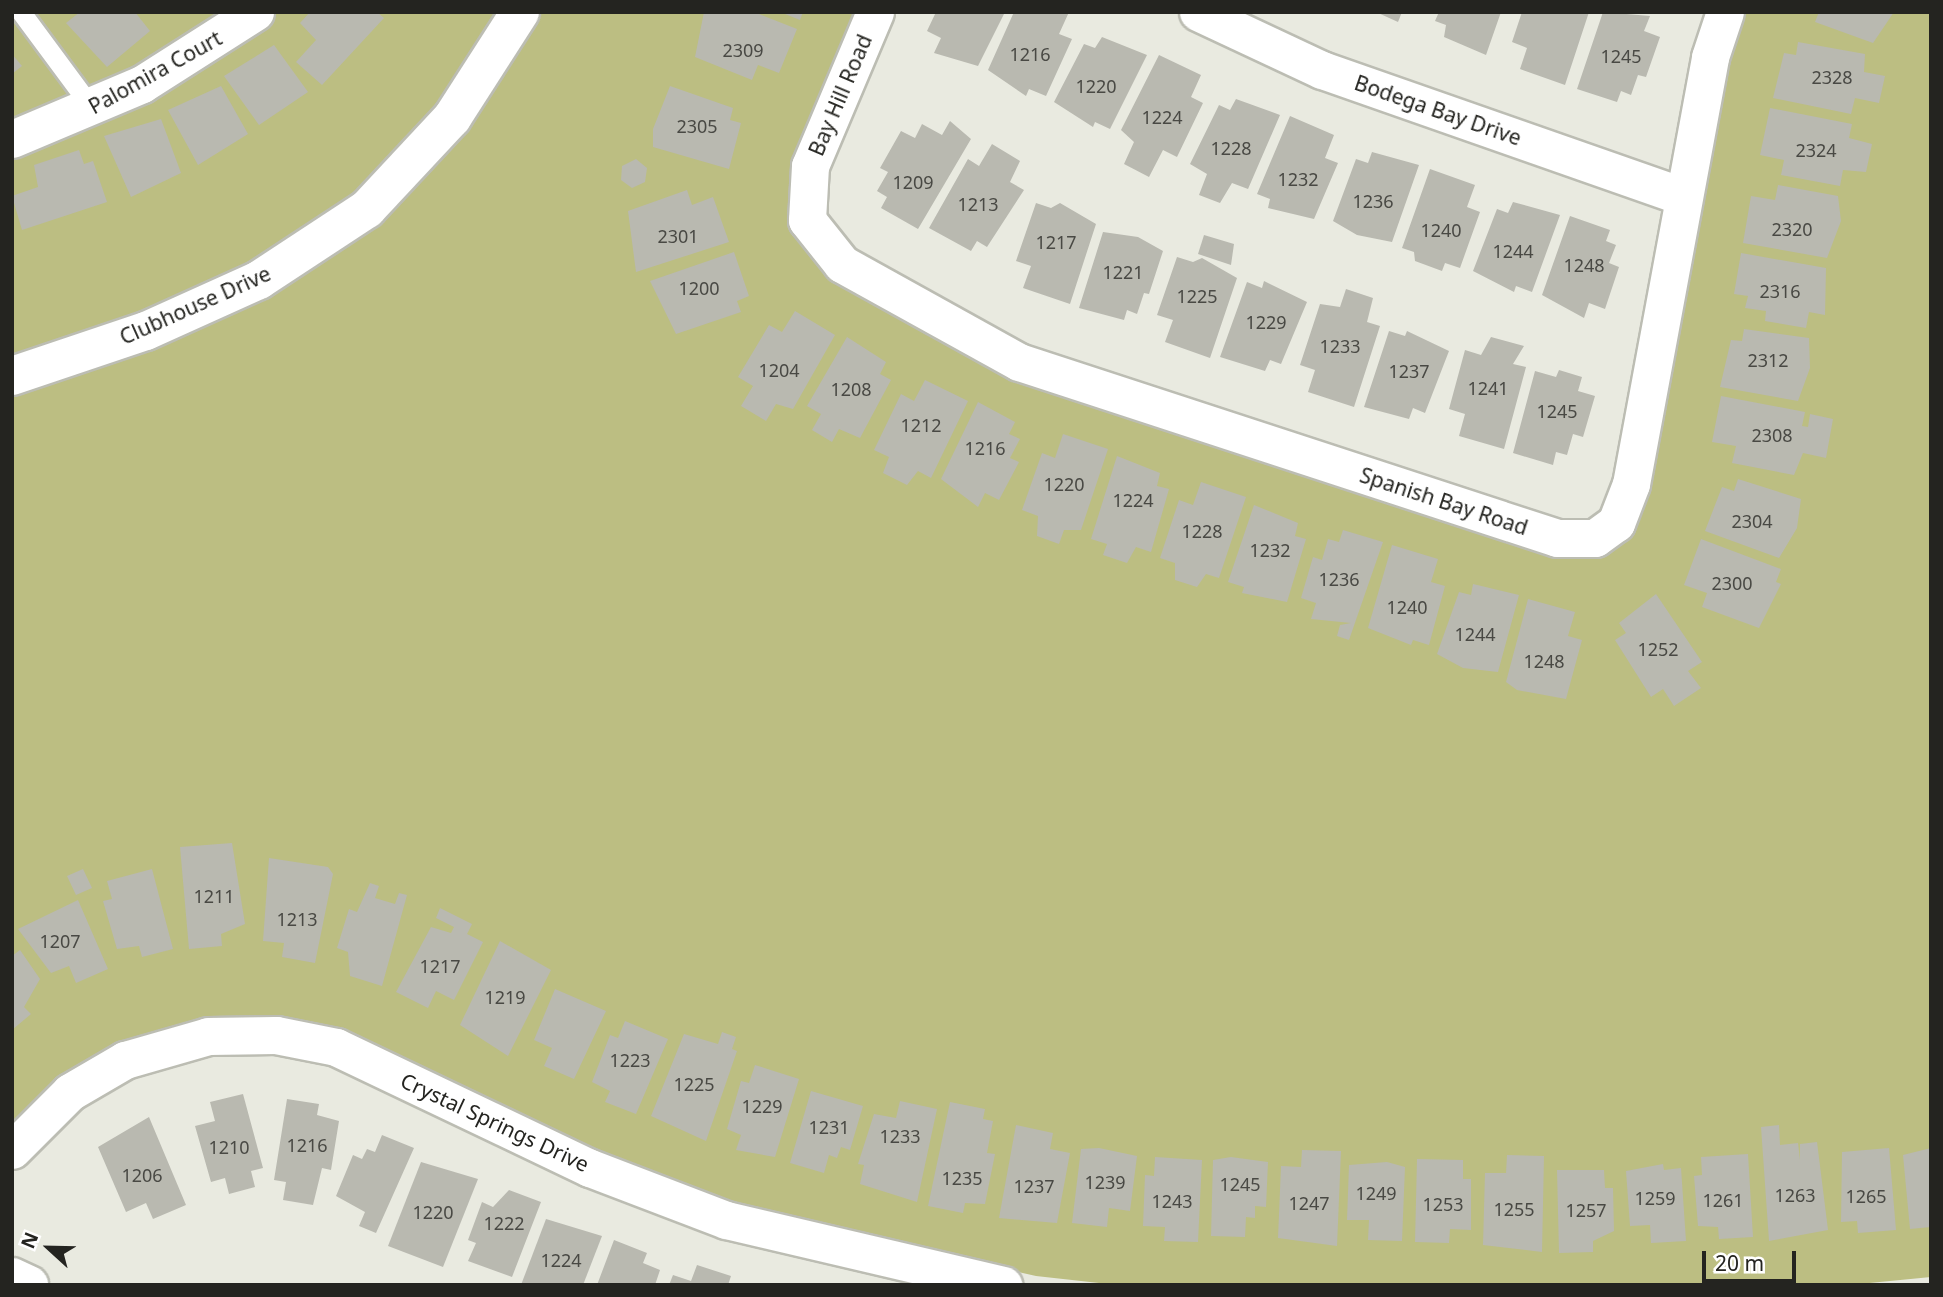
<!DOCTYPE html>
<style>
body{margin:0}
#map{position:relative;width:1943px;height:1297px;overflow:hidden;background:#e9eae0;font-family:"Noto Sans",sans-serif}
div>[style]{position:absolute}
[style*='--x']{left:calc(var(--x)*1px);top:calc(var(--y)*1px);width:calc(var(--w)*1px);rotate:calc(var(--a)*1deg)}
.green>*{inset:0;background:#bcbe82}
.building>*{inset:0;background:#b9b9b0}
.roads{filter:drop-shadow(2px 0 #bcbdb3) drop-shadow(-2px 0 #bcbdb3) drop-shadow(0 2px #bcbdb3) drop-shadow(0 -2px #bcbdb3)}
.service>*{height:19px;margin:-9.5px;padding:0 9.5px;transform-origin:9.5px;border-radius:9.5px;background:#fff}
.minor>*{height:37px;margin:-18.5px;padding:0 18.5px;transform-origin:18.5px;border-radius:18.5px;background:#fff}
.tertiary>*{height:38px;margin:-19px;padding:0 19px;transform-origin:19px;border-radius:19px;background:#fff}
span{translate:-50% -50%;white-space:nowrap;text-align:center;line-height:1.15;-webkit-text-stroke:7px #fff;paint-order:stroke}
.number-label{font-size:18px;color:#494944}
.number-label span{-webkit-text-stroke-width:0}
.street-label{font-size:21px;color:#242420}
.frame{position:absolute;inset:0;border:14px solid #242420;pointer-events:none}
.north{position:absolute;left:14px;top:1213px;width:70px;height:70px;-webkit-text-stroke:5px #fff;paint-order:stroke;rotate:292deg;font-size:19px;font-weight:700;line-height:28px;text-align:center;color:#242420}
.north::after{content:'';display:block;margin:auto;width:24px;height:32px;background:#242420;clip-path:polygon(50% 0,100% 100%,50% 72%,0 100%)}
.scale{position:absolute;left:1702px;top:1251px;width:94px;height:32px;box-sizing:border-box;border:4px solid #242420;border-top:0;padding-left:9px;font-size:21px;line-height:24px;white-space:nowrap;color:#242420;-webkit-text-stroke:5px #fff;paint-order:stroke}
</style>
<div id="map">
<div class="green">
<div style="clip-path:polygon(12px 12px,883px 12px,822px 162px,821px 216px,837px 241px,994px 340px,1564px 526px,1611px 520px,1699px 193px,1738px 12px,1931px 12px,1931px 1277px,1849px 1285px,1117px 1285px,1036px 1276px,799px 1224px,683px 1186px,572px 1141px,384px 1050px,201px 1025px,12px 1152px)"></div>
</div>
<div class="building">
<div style="clip-path:polygon(80px 12px,135px 12px,150px 31px,107px 67px,66px 23px)"></div>
<div style="clip-path:polygon(310px 12px,377px 12px,384px 18px,322px 85px,296px 62px,316px 40px,300px 23px)"></div>
<div style="clip-path:polygon(704px 12px,754px 12px,797px 29px,779px 73px,758px 65px,752px 80px,695px 57px)"></div>
<div style="clip-path:polygon(780px 12px,803px 12px,800px 20px)"></div>
<div style="clip-path:polygon(936px 12px,1005px 12px,978px 66px,934px 53px,941px 38px,927px 31px)"></div>
<div style="clip-path:polygon(1014px 12px,1069px 12px,1059px 34px,1072px 39px,1046px 96px,1029px 89px,1026px 96px,988px 70px)"></div>
<div style="clip-path:polygon(1376px 12px,1402px 12px,1398px 22px)"></div>
<div style="clip-path:polygon(1439px 12px,1501px 12px,1486px 55px,1444px 37px,1446px 25px,1435px 21px)"></div>
<div style="clip-path:polygon(1522px 12px,1589px 12px,1565px 85px,1520px 69px,1527px 48px,1512px 42px)"></div>
<div style="clip-path:polygon(1603px 12px,1650px 16px,1644px 31px,1660px 37px,1646px 77px,1638px 75px,1631px 95px,1621px 91px,1617px 102px,1577px 89px)"></div>
<div style="clip-path:polygon(1819px 12px,1894px 12px,1873px 43px,1815px 22px)"></div>
<div style="clip-path:polygon(1102px 37px,1147px 55px,1110px 129px,1095px 122px,1093px 127px,1054px 102px,1084px 44px,1095px 48px)"></div>
<div style="clip-path:polygon(1798px 42px,1865px 54px,1864px 72px,1885px 76px,1879px 103px,1855px 98px,1851px 114px,1773px 98px,1784px 53px,1796px 55px)"></div>
<div style="clip-path:polygon(274px 45px,308px 92px,259px 125px,224px 76px)"></div>
<div style="clip-path:polygon(12px 54px,22px 66px,12px 74px)"></div>
<div style="clip-path:polygon(1159px 55px,1201px 75px,1191px 97px,1203px 103px,1177px 157px,1163px 150px,1149px 177px,1124px 164px,1134px 142px,1121px 130px)"></div>
<div style="clip-path:polygon(221px 86px,248px 134px,198px 165px,168px 110px)"></div>
<div style="clip-path:polygon(670px 86px,733px 108px,730px 120px,741px 123px,729px 169px,653px 147px,653px 129px)"></div>
<div style="clip-path:polygon(1236px 99px,1280px 115px,1248px 189px,1232px 183px,1220px 203px,1199px 195px,1207px 174px,1190px 164px,1219px 105px,1230px 110px)"></div>
<div style="clip-path:polygon(1770px 108px,1852px 124px,1849px 138px,1872px 144px,1866px 172px,1843px 170px,1840px 186px,1781px 175px,1784px 160px,1760px 155px)"></div>
<div style="clip-path:polygon(1290px 116px,1334px 135px,1325px 158px,1338px 163px,1314px 219px,1268px 208px,1270px 199px,1257px 194px)"></div>
<div style="clip-path:polygon(161px 119px,181px 173px,131px 197px,104px 136px)"></div>
<div style="clip-path:polygon(950px 121px,971px 139px,918px 229px,881px 208px,887px 197px,877px 191px,888px 172px,880px 168px,901px 131px,915px 138px,922px 124px,942px 135px)"></div>
<div style="clip-path:polygon(992px 144px,1020px 161px,1010px 182px,1024px 190px,987px 247px,977px 241px,971px 251px,929px 228px,968px 159px,979px 166px)"></div>
<div style="clip-path:polygon(79px 150px,84px 164px,93px 161px,107px 202px,22px 230px,12px 196px,38px 187px,34px 165px)"></div>
<div style="clip-path:polygon(1372px 152px,1419px 165px,1392px 242px,1357px 235px,1333px 221px,1356px 159px,1368px 163px)"></div>
<div style="clip-path:polygon(636px 159px,647px 168px,645px 182px,632px 188px,621px 180px,622px 166px)"></div>
<div style="clip-path:polygon(1430px 169px,1475px 185px,1467px 207px,1480px 212px,1460px 268px,1445px 263px,1442px 271px,1415px 261px,1414px 252px,1402px 248px)"></div>
<div style="clip-path:polygon(1778px 185px,1838px 196px,1841px 221px,1827px 258px,1743px 243px,1751px 196px,1775px 200px)"></div>
<div style="clip-path:polygon(687px 190px,692px 205px,713px 197px,729px 242px,636px 272px,628px 211px)"></div>
<div style="clip-path:polygon(1513px 202px,1560px 215px,1532px 292px,1516px 286px,1514px 292px,1473px 271px,1497px 209px,1508px 213px)"></div>
<div style="clip-path:polygon(1036px 203px,1051px 208px,1060px 203px,1096px 224px,1070px 304px,1023px 288px,1031px 266px,1016px 261px)"></div>
<div style="clip-path:polygon(1570px 216px,1610px 230px,1606px 241px,1616px 245px,1609px 263px,1619px 267px,1605px 309px,1589px 303px,1584px 318px,1542px 295px)"></div>
<div style="clip-path:polygon(1103px 232px,1138px 237px,1163px 251px,1149px 294px,1144px 293px,1137px 314px,1127px 310px,1124px 320px,1079px 308px)"></div>
<div style="clip-path:polygon(1204px 235px,1234px 244px,1231px 265px,1198px 254px)"></div>
<div style="clip-path:polygon(734px 252px,749px 296px,737px 301px,741px 312px,676px 334px,650px 281px)"></div>
<div style="clip-path:polygon(1741px 253px,1826px 268px,1825px 315px,1809px 312px,1806px 328px,1765px 321px,1766px 311px,1745px 308px,1748px 296px,1734px 294px)"></div>
<div style="clip-path:polygon(1177px 257px,1193px 262px,1202px 258px,1237px 278px,1210px 358px,1165px 342px,1173px 320px,1157px 315px)"></div>
<div style="clip-path:polygon(1264px 281px,1307px 302px,1281px 364px,1270px 360px,1265px 371px,1220px 357px,1247px 282px,1262px 288px)"></div>
<div style="clip-path:polygon(1346px 289px,1373px 298px,1367px 322px,1380px 326px,1354px 407px,1308px 392px,1315px 370px,1300px 365px,1320px 304px,1340px 307px)"></div>
<div style="clip-path:polygon(795px 311px,835px 335px,793px 409px,776px 404px,766px 421px,741px 406px,753px 386px,738px 377px,769px 325px,782px 332px)"></div>
<div style="clip-path:polygon(1744px 329px,1809px 338px,1810px 368px,1798px 401px,1720px 387px,1731px 340px,1742px 341px)"></div>
<div style="clip-path:polygon(1389px 331px,1405px 336px,1407px 331px,1449px 351px,1425px 413px,1413px 408px,1409px 419px,1364px 407px)"></div>
<div style="clip-path:polygon(847px 337px,886px 362px,880px 374px,891px 380px,860px 438px,839px 429px,832px 442px,812px 430px,821px 414px,807px 406px)"></div>
<div style="clip-path:polygon(1491px 337px,1524px 346px,1513px 364px,1526px 367px,1504px 449px,1459px 436px,1465px 414px,1449px 409px,1465px 350px,1481px 355px)"></div>
<div style="clip-path:polygon(1559px 370px,1582px 377px,1578px 391px,1595px 396px,1583px 437px,1573px 434px,1567px 455px,1556px 452px,1553px 465px,1513px 453px,1535px 371px,1556px 377px)"></div>
<div style="clip-path:polygon(925px 380px,968px 401px,931px 478px,918px 471px,907px 485px,883px 473px,889px 457px,874px 450px,901px 394px,914px 401px)"></div>
<div style="clip-path:polygon(1721px 396px,1805px 412px,1802px 426px,1808px 427px,1810px 414px,1833px 419px,1826px 458px,1803px 453px,1794px 475px,1732px 463px,1736px 446px,1712px 442px)"></div>
<div style="clip-path:polygon(978px 402px,1015px 422px,1009px 434px,1020px 439px,1010px 458px,1019px 462px,999px 500px,985px 493px,978px 507px,941px 479px)"></div>
<div style="clip-path:polygon(1063px 434px,1108px 449px,1081px 530px,1064px 530px,1059px 544px,1037px 536px,1038px 516px,1022px 510px,1042px 453px,1055px 458px)"></div>
<div style="clip-path:polygon(1117px 456px,1160px 473px,1157px 486px,1169px 489px,1151px 552px,1136px 547px,1127px 563px,1103px 555px,1107px 544px,1091px 539px)"></div>
<div style="clip-path:polygon(1738px 479px,1801px 499px,1797px 528px,1779px 558px,1705px 531px,1722px 487px,1734px 491px)"></div>
<div style="clip-path:polygon(1201px 482px,1246px 497px,1219px 578px,1206px 574px,1197px 587px,1175px 580px,1175px 563px,1160px 558px,1179px 500px,1193px 505px)"></div>
<div style="clip-path:polygon(1254px 505px,1298px 523px,1295px 536px,1306px 539px,1287px 602px,1242px 593px,1244px 587px,1228px 582px)"></div>
<div style="clip-path:polygon(1343px 530px,1383px 542px,1349px 640px,1337px 636px,1340px 625px,1351px 623px,1311px 619px,1316px 603px,1301px 598px,1313px 557px,1322px 560px,1328px 539px,1339px 542px)"></div>
<div style="clip-path:polygon(1701px 539px,1781px 569px,1776px 582px,1781px 584px,1759px 628px,1702px 607px,1707px 593px,1684px 585px)"></div>
<div style="clip-path:polygon(1392px 545px,1438px 559px,1431px 582px,1445px 586px,1429px 645px,1413px 640px,1411px 645px,1368px 628px)"></div>
<div style="clip-path:polygon(1473px 584px,1519px 595px,1498px 672px,1463px 668px,1437px 654px,1459px 592px,1471px 595px)"></div>
<div style="clip-path:polygon(1656px 594px,1702px 662px,1688px 671px,1701px 688px,1674px 706px,1663px 689px,1651px 697px,1615px 640px,1626px 633px,1619px 623px)"></div>
<div style="clip-path:polygon(1528px 599px,1575px 612px,1568px 636px,1582px 640px,1566px 699px,1517px 690px,1506px 682px)"></div>
<div style="clip-path:polygon(232px 843px,245px 924px,221px 934px,222px 946px,189px 949px,180px 847px)"></div>
<div style="clip-path:polygon(269px 858px,328px 867px,333px 874px,315px 963px,282px 957px,284px 943px,263px 941px)"></div>
<div style="clip-path:polygon(83px 869px,92px 888px,76px 895px,67px 876px)"></div>
<div style="clip-path:polygon(152px 869px,173px 949px,142px 957px,139px 946px,117px 949px,103px 901px,112px 899px,107px 881px)"></div>
<div style="clip-path:polygon(370px 883px,379px 886px,375px 898px,395px 904px,399px 893px,407px 895px,382px 986px,350px 976px,348px 952px,337px 948px,349px 909px,357px 912px)"></div>
<div style="clip-path:polygon(78px 900px,108px 969px,76px 983px,69px 966px,51px 973px,18px 929px)"></div>
<div style="clip-path:polygon(440px 908px,472px 924px,467px 934px,483px 942px,454px 1000px,436px 991px,428px 1008px,396px 992px,431px 927px,451px 933px,454px 927px,436px 918px)"></div>
<div style="clip-path:polygon(500px 941px,551px 970px,508px 1056px,460px 1025px)"></div>
<div style="clip-path:polygon(20px 950px,40px 979px,24px 1007px,31px 1014px,12px 1030px,12px 956px)"></div>
<div style="clip-path:polygon(555px 989px,606px 1011px,574px 1079px,544px 1066px,552px 1048px,534px 1040px)"></div>
<div style="clip-path:polygon(625px 1021px,668px 1039px,636px 1114px,605px 1102px,610px 1091px,592px 1082px,610px 1035px,618px 1038px)"></div>
<div style="clip-path:polygon(722px 1032px,736px 1037px,732px 1049px,737px 1051px,706px 1141px,651px 1116px,684px 1034px,718px 1044px)"></div>
<div style="clip-path:polygon(755px 1065px,799px 1079px,775px 1157px,736px 1150px,741px 1135px,727px 1129px,741px 1081px,749px 1083px)"></div>
<div style="clip-path:polygon(811px 1091px,863px 1106px,850px 1150px,841px 1147px,837px 1158px,829px 1155px,824px 1173px,790px 1163px)"></div>
<div style="clip-path:polygon(243px 1094px,263px 1168px,251px 1171px,255px 1187px,229px 1194px,225px 1178px,211px 1182px,195px 1126px,215px 1121px,210px 1102px)"></div>
<div style="clip-path:polygon(287px 1099px,319px 1104px,317px 1115px,339px 1121px,331px 1170px,322px 1168px,313px 1205px,283px 1200px,286px 1182px,274px 1180px)"></div>
<div style="clip-path:polygon(900px 1101px,937px 1109px,917px 1202px,860px 1184px,864px 1165px,858px 1164px,874px 1114px,896px 1118px)"></div>
<div style="clip-path:polygon(950px 1102px,985px 1109px,983px 1119px,993px 1121px,987px 1153px,995px 1154px,985px 1204px,965px 1203px,963px 1213px,928px 1206px)"></div>
<div style="clip-path:polygon(149px 1117px,186px 1205px,153px 1219px,146px 1203px,126px 1212px,98px 1147px)"></div>
<div style="clip-path:polygon(1016px 1125px,1053px 1133px,1050px 1149px,1070px 1153px,1057px 1223px,999px 1218px)"></div>
<div style="clip-path:polygon(1779px 1125px,1780px 1145px,1798px 1143px,1800px 1160px,1800px 1144px,1817px 1142px,1828px 1230px,1769px 1241px,1761px 1127px)"></div>
<div style="clip-path:polygon(382px 1135px,414px 1148px,376px 1233px,359px 1226px,365px 1212px,336px 1196px,353px 1155px,362px 1159px,367px 1149px,375px 1152px)"></div>
<div style="clip-path:polygon(1099px 1148px,1137px 1156px,1130px 1211px,1109px 1208px,1107px 1227px,1072px 1223px,1081px 1149px)"></div>
<div style="clip-path:polygon(1889px 1148px,1896px 1230px,1858px 1233px,1857px 1221px,1841px 1222px,1842px 1152px)"></div>
<div style="clip-path:polygon(1931px 1148px,1931px 1227px,1910px 1229px,1903px 1155px)"></div>
<div style="clip-path:polygon(1302px 1150px,1341px 1151px,1337px 1246px,1278px 1238px,1281px 1166px,1301px 1167px)"></div>
<div style="clip-path:polygon(1748px 1154px,1753px 1237px,1719px 1239px,1718px 1227px,1698px 1226px,1694px 1176px,1702px 1175px,1701px 1157px)"></div>
<div style="clip-path:polygon(1507px 1155px,1544px 1156px,1542px 1252px,1483px 1245px,1485px 1173px,1506px 1173px)"></div>
<div style="clip-path:polygon(1155px 1157px,1202px 1160px,1198px 1242px,1164px 1241px,1165px 1227px,1143px 1226px,1145px 1175px,1154px 1176px)"></div>
<div style="clip-path:polygon(1231px 1157px,1268px 1162px,1266px 1207px,1255px 1206px,1255px 1218px,1246px 1217px,1245px 1237px,1211px 1236px,1213px 1160px)"></div>
<div style="clip-path:polygon(1417px 1159px,1463px 1160px,1463px 1179px,1471px 1179px,1471px 1230px,1450px 1229px,1449px 1243px,1415px 1242px)"></div>
<div style="clip-path:polygon(421px 1162px,478px 1179px,443px 1267px,388px 1246px)"></div>
<div style="clip-path:polygon(1387px 1162px,1405px 1167px,1402px 1241px,1368px 1240px,1369px 1220px,1347px 1220px,1349px 1165px)"></div>
<div style="clip-path:polygon(1663px 1164px,1664px 1170px,1681px 1168px,1686px 1241px,1651px 1243px,1650px 1225px,1630px 1226px,1626px 1171px)"></div>
<div style="clip-path:polygon(1557px 1170px,1604px 1170px,1605px 1188px,1613px 1188px,1614px 1231px,1593px 1241px,1593px 1252px,1559px 1253px)"></div>
<div style="clip-path:polygon(509px 1190px,541px 1202px,512px 1277px,468px 1261px,476px 1243px,468px 1240px,482px 1202px,493px 1207px)"></div>
<div style="clip-path:polygon(546px 1219px,602px 1236px,583px 1285px,521px 1285px)"></div>
<div style="clip-path:polygon(614px 1240px,647px 1253px,643px 1263px,660px 1270px,655px 1285px,597px 1285px)"></div>
<div style="clip-path:polygon(697px 1265px,731px 1276px,728px 1285px,669px 1285px,673px 1275px,691px 1281px)"></div>
</div>
<div class="roads">
<div class="service">
<div style="--x:21;--y:12;--w:119;--a:53.5"></div>
</div>
<div class="minor">
<div style="--x:875;--y:12;--w:167;--a:112.9"></div>
<div style="--x:810;--y:166;--w:54;--a:93.2"></div>
<div style="--x:807;--y:220;--w:56;--a:51.5"></div>
<div style="--x:842;--y:264;--w:202;--a:29"></div>
<div style="--x:1019;--y:362;--w:566;--a:18.11"></div>
<div style="--x:1557;--y:538;--w:38;--a:0"></div>
<div style="--x:1595;--y:538;--w:26;--a:-36"></div>
<div style="--x:1616;--y:523;--w:42;--a:-69"></div>
<div style="--x:1631;--y:484;--w:434;--a:-79.5"></div>
<div style="--x:1710;--y:57;--w:47;--a:-71.6"></div>
<div style="--x:1198;--y:12;--w:137;--a:25.1"></div>
<div style="--x:1322;--y:70;--w:381;--a:19.3"></div>
<div style="--x:12;--y:139;--w:141;--a:-22.9"></div>
<div style="--x:142;--y:84;--w:134;--a:-32.5"></div>
<div style="--x:12;--y:1150;--w:82;--a:-45"></div>
<div style="--x:70;--y:1092;--w:64;--a:-30.2"></div>
<div style="--x:125;--y:1060;--w:86;--a:-16.1"></div>
<div style="--x:208;--y:1036;--w:68;--a:-0.8"></div>
<div style="--x:276;--y:1035;--w:61;--a:11.3"></div>
<div style="--x:336;--y:1047;--w:281;--a:25.5"></div>
<div style="--x:590;--y:1168;--w:146;--a:20.9"></div>
<div style="--x:726;--y:1220;--w:285;--a:13.2"></div>
</div>
<div class="tertiary">
<div style="--x:12;--y:376;--w:141;--a:-18.6"></div>
<div style="--x:146;--y:331;--w:124;--a:-24.3"></div>
<div style="--x:259;--y:280;--w:129;--a:-33.3"></div>
<div style="--x:367;--y:209;--w:125;--a:-47"></div>
<div style="--x:452;--y:118;--w:126;--a:-57.3"></div>
<div style="--x:12;--y:1277;--w:19;--a:25"></div>
</div>
</div>
<div class="number-label">
<span style="left:743px;top:50px">2309</span>
<span style="left:1030px;top:54px">1216</span>
<span style="left:1621px;top:56px">1245</span>
<span style="left:1832px;top:77px">2328</span>
<span style="left:1096px;top:86px">1220</span>
<span style="left:1162px;top:117px">1224</span>
<span style="left:697px;top:126px">2305</span>
<span style="left:1231px;top:148px">1228</span>
<span style="left:1816px;top:150px">2324</span>
<span style="left:1298px;top:179px">1232</span>
<span style="left:913px;top:182px">1209</span>
<span style="left:1373px;top:201px">1236</span>
<span style="left:978px;top:204px">1213</span>
<span style="left:1792px;top:229px">2320</span>
<span style="left:1441px;top:230px">1240</span>
<span style="left:678px;top:236px">2301</span>
<span style="left:1056px;top:242px">1217</span>
<span style="left:1513px;top:251px">1244</span>
<span style="left:1584px;top:265px">1248</span>
<span style="left:1123px;top:272px">1221</span>
<span style="left:699px;top:288px">1200</span>
<span style="left:1780px;top:291px">2316</span>
<span style="left:1197px;top:296px">1225</span>
<span style="left:1266px;top:322px">1229</span>
<span style="left:1340px;top:346px">1233</span>
<span style="left:1768px;top:360px">2312</span>
<span style="left:779px;top:370px">1204</span>
<span style="left:1409px;top:371px">1237</span>
<span style="left:1488px;top:388px">1241</span>
<span style="left:851px;top:389px">1208</span>
<span style="left:1557px;top:411px">1245</span>
<span style="left:921px;top:425px">1212</span>
<span style="left:1772px;top:435px">2308</span>
<span style="left:985px;top:448px">1216</span>
<span style="left:1064px;top:484px">1220</span>
<span style="left:1133px;top:500px">1224</span>
<span style="left:1752px;top:521px">2304</span>
<span style="left:1202px;top:531px">1228</span>
<span style="left:1270px;top:550px">1232</span>
<span style="left:1339px;top:579px">1236</span>
<span style="left:1732px;top:583px">2300</span>
<span style="left:1407px;top:607px">1240</span>
<span style="left:1475px;top:634px">1244</span>
<span style="left:1658px;top:649px">1252</span>
<span style="left:1544px;top:661px">1248</span>
<span style="left:214px;top:896px">1211</span>
<span style="left:297px;top:919px">1213</span>
<span style="left:60px;top:941px">1207</span>
<span style="left:440px;top:966px">1217</span>
<span style="left:505px;top:997px">1219</span>
<span style="left:630px;top:1060px">1223</span>
<span style="left:694px;top:1084px">1225</span>
<span style="left:762px;top:1106px">1229</span>
<span style="left:829px;top:1127px">1231</span>
<span style="left:900px;top:1136px">1233</span>
<span style="left:307px;top:1145px">1216</span>
<span style="left:229px;top:1147px">1210</span>
<span style="left:142px;top:1175px">1206</span>
<span style="left:962px;top:1178px">1235</span>
<span style="left:1105px;top:1182px">1239</span>
<span style="left:1240px;top:1184px">1245</span>
<span style="left:1034px;top:1186px">1237</span>
<span style="left:1376px;top:1193px">1249</span>
<span style="left:1795px;top:1195px">1263</span>
<span style="left:1866px;top:1196px">1265</span>
<span style="left:1655px;top:1198px">1259</span>
<span style="left:1723px;top:1200px">1261</span>
<span style="left:1172px;top:1201px">1243</span>
<span style="left:1309px;top:1203px">1247</span>
<span style="left:1443px;top:1204px">1253</span>
<span style="left:1514px;top:1209px">1255</span>
<span style="left:1586px;top:1210px">1257</span>
<span style="left:433px;top:1212px">1220</span>
<span style="left:504px;top:1223px">1222</span>
<span style="left:561px;top:1260px">1224</span>
</div>
<div class="street-label">
<span style="left:155px;top:72px;rotate:-29deg">Palomira Court</span>
<span style="left:840px;top:95px;rotate:-67deg">Bay Hill Road</span>
<span style="left:1438px;top:110px;rotate:19deg">Bodega Bay Drive</span>
<span style="left:195px;top:305px;rotate:-24deg">Clubhouse Drive</span>
<span style="left:1444px;top:501px;rotate:18deg">Spanish Bay Road</span>
<span style="left:495px;top:1122px;rotate:25deg">Crystal Springs Drive</span>
</div>
<div class="frame"></div>
<div class="north">N</div>
<div class="scale">20 m</div>
</div>
